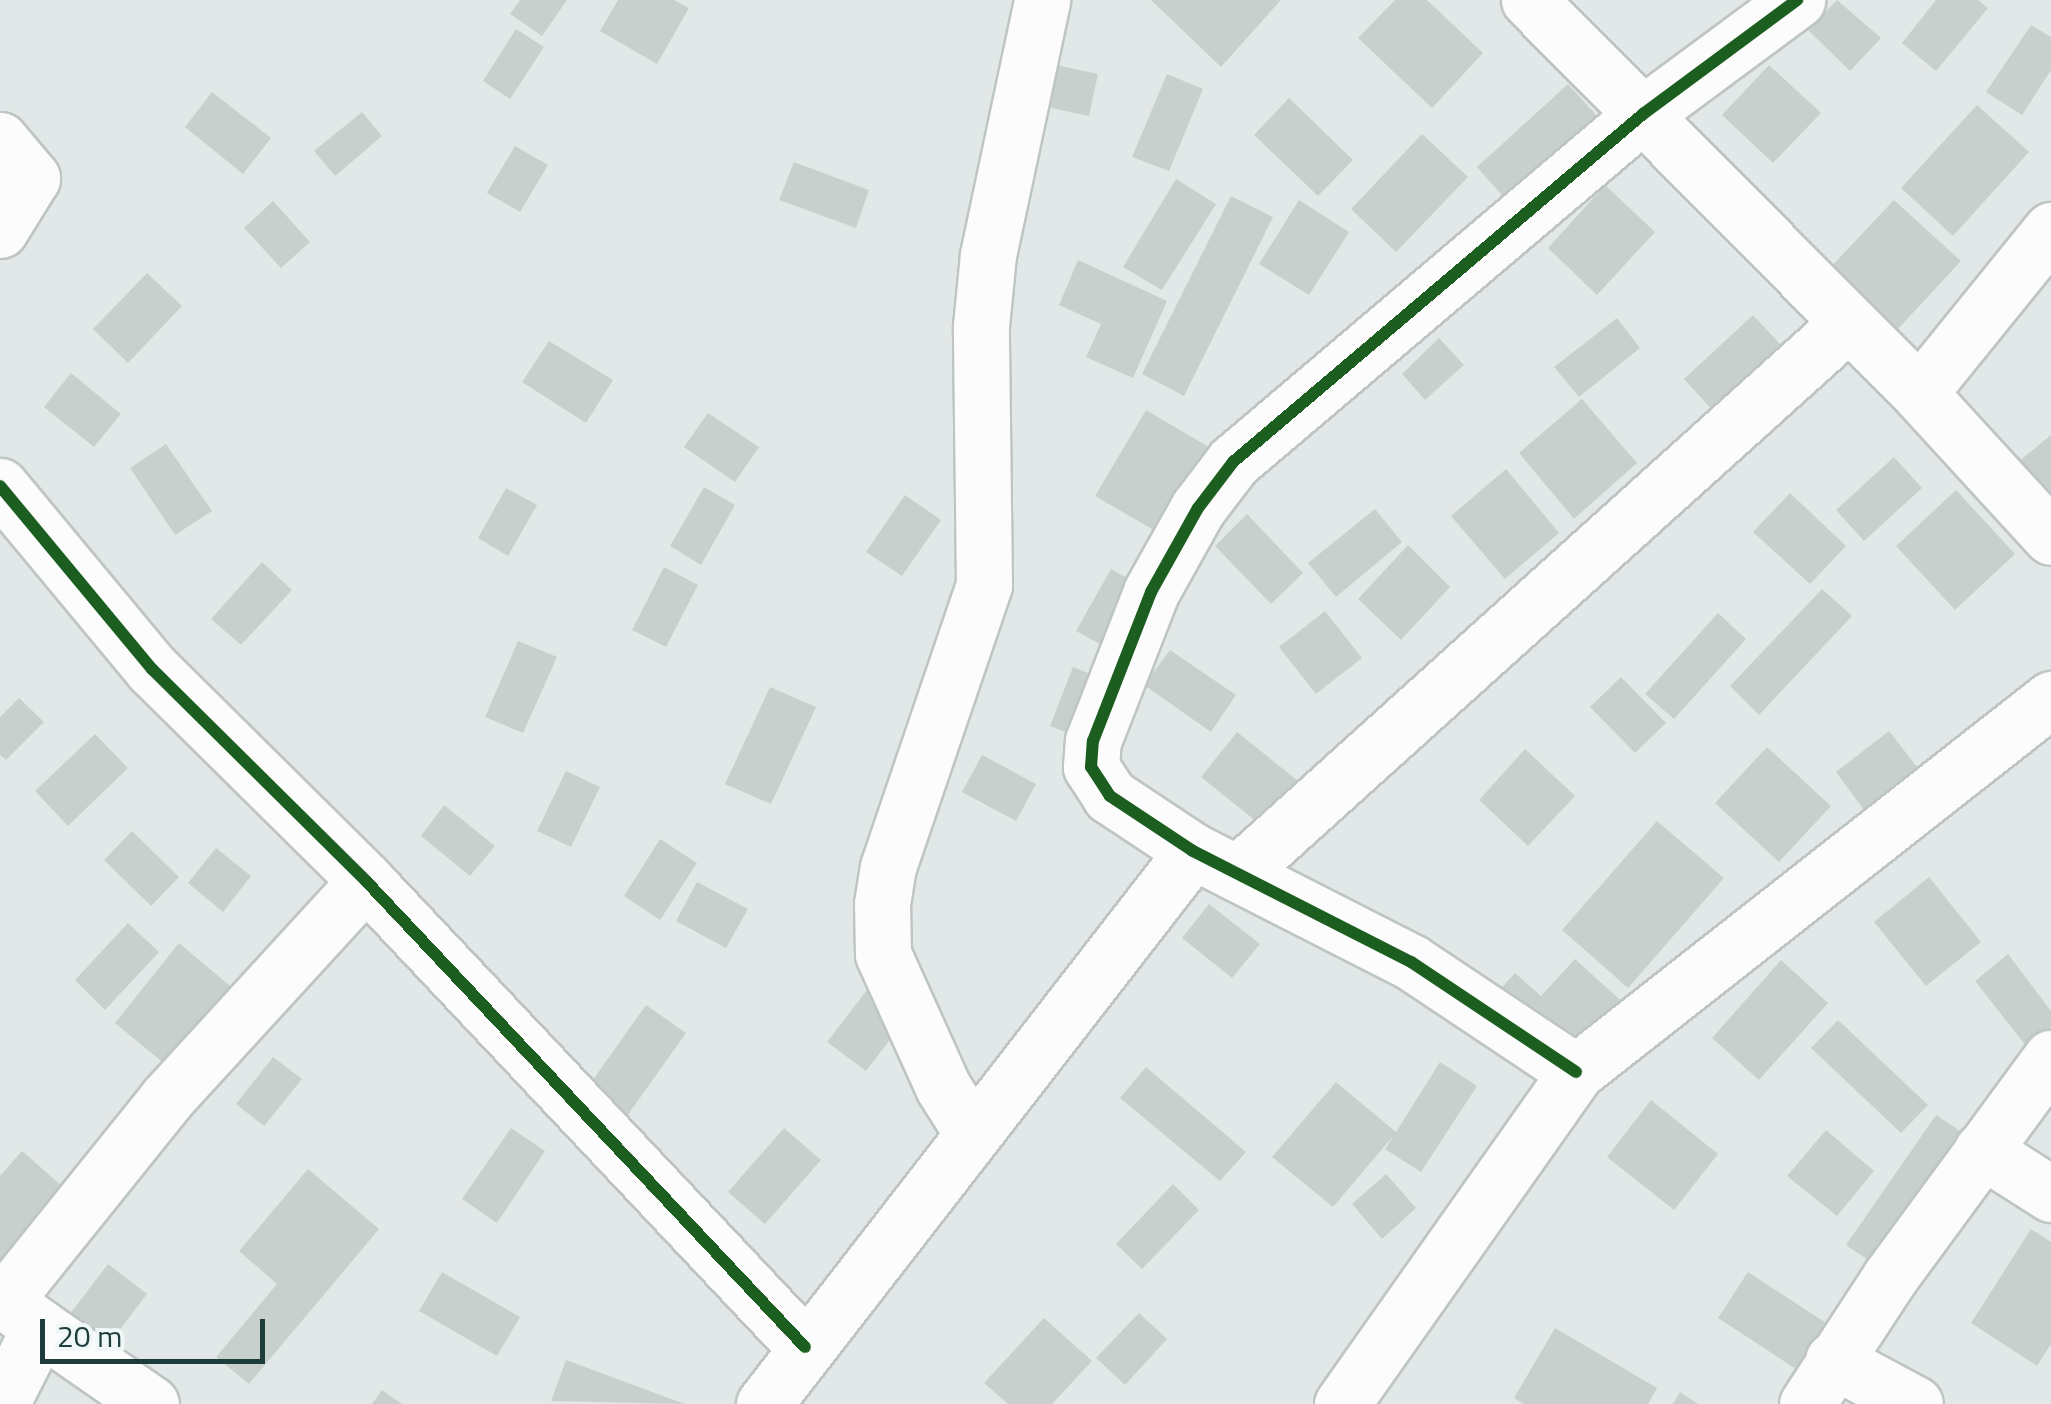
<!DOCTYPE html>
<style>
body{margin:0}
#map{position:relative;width:2051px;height:1404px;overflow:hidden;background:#e2e8e7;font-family:"Titillium Web",sans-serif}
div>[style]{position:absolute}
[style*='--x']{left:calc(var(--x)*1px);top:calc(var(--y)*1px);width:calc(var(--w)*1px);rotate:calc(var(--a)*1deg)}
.building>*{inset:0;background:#c8d0ce}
.roads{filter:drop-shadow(2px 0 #bec5c4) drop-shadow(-2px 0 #bec5c4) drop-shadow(0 2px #bec5c4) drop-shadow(0 -2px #bec5c4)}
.street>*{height:55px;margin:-27.5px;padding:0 27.5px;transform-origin:27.5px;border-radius:27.5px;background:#fbfcfb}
.cycleway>*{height:12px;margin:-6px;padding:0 6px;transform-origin:6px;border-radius:6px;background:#1b5e20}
span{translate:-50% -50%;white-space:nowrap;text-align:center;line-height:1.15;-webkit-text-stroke:8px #eff8f6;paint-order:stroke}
.scale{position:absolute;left:40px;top:1319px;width:225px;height:45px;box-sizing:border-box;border:5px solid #1d3d3c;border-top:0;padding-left:12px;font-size:30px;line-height:35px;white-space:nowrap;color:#1d3d3c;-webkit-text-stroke:8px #eff8f6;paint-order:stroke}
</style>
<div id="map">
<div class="building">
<div style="clip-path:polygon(520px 0,567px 0,542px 36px,510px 14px)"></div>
<div style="clip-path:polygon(618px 0,674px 0,689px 8px,657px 64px,600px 31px)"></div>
<div style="clip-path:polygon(1151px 0,1281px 0,1221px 67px)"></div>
<div style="clip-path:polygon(1395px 0,1427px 0,1483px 53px,1432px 108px,1358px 38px)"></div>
<div style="clip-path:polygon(1837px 0,1881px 38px,1850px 71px,1808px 30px)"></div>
<div style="clip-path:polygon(1936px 0,1978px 0,1988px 8px,1936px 71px,1902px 43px)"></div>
<div style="clip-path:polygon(2031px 25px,2051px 37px,2051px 70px,2022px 115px,1986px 92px)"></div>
<div style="clip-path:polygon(516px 29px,544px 47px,510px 99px,483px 81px)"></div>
<div style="clip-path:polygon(1047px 63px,1098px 74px,1089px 116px,1037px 105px)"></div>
<div style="clip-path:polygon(1769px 65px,1821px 113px,1773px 163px,1722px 115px)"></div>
<div style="clip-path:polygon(1167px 74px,1203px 89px,1169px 171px,1132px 157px)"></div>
<div style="clip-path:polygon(1568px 84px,1616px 137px,1523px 219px,1477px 167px)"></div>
<div style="clip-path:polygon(212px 92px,271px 138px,243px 174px,185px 127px)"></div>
<div style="clip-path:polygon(1289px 98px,1353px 160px,1318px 196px,1254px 135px)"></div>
<div style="clip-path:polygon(1977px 105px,2029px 152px,1953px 236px,1901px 188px)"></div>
<div style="clip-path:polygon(362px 112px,382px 136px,335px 176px,314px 151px)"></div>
<div style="clip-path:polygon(1422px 134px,1468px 177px,1396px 252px,1351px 209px)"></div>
<div style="clip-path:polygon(515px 146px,548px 165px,520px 212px,487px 193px)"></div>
<div style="clip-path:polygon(794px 162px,869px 190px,856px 228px,779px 200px)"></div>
<div style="clip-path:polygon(1176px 179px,1216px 204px,1162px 290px,1123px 267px)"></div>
<div style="clip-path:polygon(1605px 185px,1655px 232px,1597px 295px,1548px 248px)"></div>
<div style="clip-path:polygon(1231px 196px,1273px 217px,1184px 396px,1142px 374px)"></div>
<div style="clip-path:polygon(1299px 200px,1349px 232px,1309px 295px,1259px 264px)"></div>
<div style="clip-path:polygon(1894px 200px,1961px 261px,1897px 330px,1830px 268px)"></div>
<div style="clip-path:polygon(273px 201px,310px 242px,281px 268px,244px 228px)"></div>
<div style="clip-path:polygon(1078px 260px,1167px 301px,1133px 378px,1086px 357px,1101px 324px,1059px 305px)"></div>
<div style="clip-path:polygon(147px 273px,182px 306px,128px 363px,93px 329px)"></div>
<div style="clip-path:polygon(1753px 315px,1807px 373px,1738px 438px,1684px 379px)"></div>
<div style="clip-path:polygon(1617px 318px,1640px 348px,1579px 397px,1554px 367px)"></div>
<div style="clip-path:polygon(1439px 338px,1464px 365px,1425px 400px,1402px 374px)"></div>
<div style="clip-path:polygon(549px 341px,613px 380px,586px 423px,522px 382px)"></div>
<div style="clip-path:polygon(71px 373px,121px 414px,94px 447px,44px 407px)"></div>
<div style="clip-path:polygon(1582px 399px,1637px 463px,1574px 519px,1519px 453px)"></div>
<div style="clip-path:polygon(1146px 410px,1219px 453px,1169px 539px,1095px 496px)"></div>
<div style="clip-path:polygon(708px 413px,759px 447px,735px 482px,684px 447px)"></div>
<div style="clip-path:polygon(2051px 435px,2051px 517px,2011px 468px)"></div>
<div style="clip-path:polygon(166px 444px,212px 511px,175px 535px,130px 468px)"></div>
<div style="clip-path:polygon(1894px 457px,1922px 488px,1864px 541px,1836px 510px)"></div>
<div style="clip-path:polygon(1506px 469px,1559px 533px,1505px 579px,1451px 516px)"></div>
<div style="clip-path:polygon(704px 487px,735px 505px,701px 565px,670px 546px)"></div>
<div style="clip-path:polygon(506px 488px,537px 505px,508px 556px,478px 538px)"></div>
<div style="clip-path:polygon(1956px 490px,2015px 554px,1955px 610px,1896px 546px)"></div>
<div style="clip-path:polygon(1790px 493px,1846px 546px,1810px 584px,1753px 532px)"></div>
<div style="clip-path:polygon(905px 495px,941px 520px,902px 576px,866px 552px)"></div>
<div style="clip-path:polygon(1375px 509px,1402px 542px,1336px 597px,1308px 563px)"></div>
<div style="clip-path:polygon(1247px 514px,1303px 573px,1271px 604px,1215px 546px)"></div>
<div style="clip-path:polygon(1408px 545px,1450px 587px,1401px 640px,1358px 599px)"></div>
<div style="clip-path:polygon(262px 562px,292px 590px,241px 645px,211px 619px)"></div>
<div style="clip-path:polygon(664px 567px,698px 585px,666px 647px,632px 630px)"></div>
<div style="clip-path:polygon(1111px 569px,1153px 592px,1119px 654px,1076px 631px)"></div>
<div style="clip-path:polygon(1822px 589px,1852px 616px,1759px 715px,1730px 686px)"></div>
<div style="clip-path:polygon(1325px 611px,1362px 658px,1316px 694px,1279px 647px)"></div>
<div style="clip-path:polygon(1718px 613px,1746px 639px,1674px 719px,1645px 694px)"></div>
<div style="clip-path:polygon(518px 641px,557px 657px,523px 733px,485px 717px)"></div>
<div style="clip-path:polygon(1170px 650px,1236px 695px,1211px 732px,1144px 685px)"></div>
<div style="clip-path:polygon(1073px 667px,1105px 680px,1080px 738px,1050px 726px)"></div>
<div style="clip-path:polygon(1621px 677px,1666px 723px,1635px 753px,1590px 707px)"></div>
<div style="clip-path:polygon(770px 687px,816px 707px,771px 804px,725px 784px)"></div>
<div style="clip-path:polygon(19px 698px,44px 722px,6px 760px,0 755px,0 717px)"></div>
<div style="clip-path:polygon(1889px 731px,1924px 776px,1870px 818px,1836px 772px)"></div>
<div style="clip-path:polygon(1237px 732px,1303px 785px,1267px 830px,1201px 777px)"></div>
<div style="clip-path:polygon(95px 734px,128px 768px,68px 826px,35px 791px)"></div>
<div style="clip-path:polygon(1767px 747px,1831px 806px,1779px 862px,1715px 803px)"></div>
<div style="clip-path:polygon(1525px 749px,1575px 796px,1528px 846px,1479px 800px)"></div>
<div style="clip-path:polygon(982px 755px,1036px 784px,1016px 821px,962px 792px)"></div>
<div style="clip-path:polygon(566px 771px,600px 787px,571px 847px,537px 831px)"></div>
<div style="clip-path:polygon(444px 805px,495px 846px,470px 876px,421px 836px)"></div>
<div style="clip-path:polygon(1657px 821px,1724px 878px,1628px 988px,1562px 930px)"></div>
<div style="clip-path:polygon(132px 831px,179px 877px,151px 906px,104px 860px)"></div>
<div style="clip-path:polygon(660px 839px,697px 863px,660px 920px,624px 896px)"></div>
<div style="clip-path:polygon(216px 848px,251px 876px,223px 912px,188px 883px)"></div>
<div style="clip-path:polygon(1929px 877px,1981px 942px,1926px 986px,1874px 922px)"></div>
<div style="clip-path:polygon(697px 882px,748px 909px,726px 948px,676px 921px)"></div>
<div style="clip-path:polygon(1209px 904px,1260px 944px,1232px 978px,1182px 938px)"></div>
<div style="clip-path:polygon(128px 923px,159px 952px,105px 1010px,75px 980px)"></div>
<div style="clip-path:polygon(179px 943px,242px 996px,177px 1074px,115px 1023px)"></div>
<div style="clip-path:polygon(2008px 954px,2051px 1011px,2051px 1027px,2026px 1046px,1975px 981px)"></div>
<div style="clip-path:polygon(1575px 959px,1628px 1007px,1551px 1091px,1473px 1019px,1515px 973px,1541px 996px)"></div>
<div style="clip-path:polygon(1781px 960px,1828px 1003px,1759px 1080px,1712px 1038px)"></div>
<div style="clip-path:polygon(877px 977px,916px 1006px,866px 1071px,827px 1042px)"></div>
<div style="clip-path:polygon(646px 1005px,686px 1033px,620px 1126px,580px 1098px)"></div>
<div style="clip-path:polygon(1838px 1020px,1928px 1105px,1901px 1133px,1811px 1048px)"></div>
<div style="clip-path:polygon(273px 1057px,302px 1079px,264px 1126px,236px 1104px)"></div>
<div style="clip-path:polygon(1440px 1062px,1477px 1086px,1421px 1172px,1385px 1149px,1394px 1135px,1333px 1207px,1272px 1157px,1336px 1082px,1396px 1132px)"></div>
<div style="clip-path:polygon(1146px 1067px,1246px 1152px,1220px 1181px,1120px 1098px)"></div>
<div style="clip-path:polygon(1651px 1100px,1718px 1154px,1674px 1210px,1607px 1157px)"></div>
<div style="clip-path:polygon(1936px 1115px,1986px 1148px,1896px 1279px,1846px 1245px)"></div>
<div style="clip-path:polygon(511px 1128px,545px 1151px,497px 1223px,462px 1199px)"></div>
<div style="clip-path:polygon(784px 1128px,821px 1160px,765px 1224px,728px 1192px)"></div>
<div style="clip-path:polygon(1826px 1130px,1874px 1171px,1837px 1216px,1787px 1176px)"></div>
<div style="clip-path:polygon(22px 1151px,78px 1200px,0 1290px,0 1176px)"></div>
<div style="clip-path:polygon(308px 1169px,379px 1229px,249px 1384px,216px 1357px,277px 1284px,239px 1251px)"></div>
<div style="clip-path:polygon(1386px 1174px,1416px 1208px,1382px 1239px,1352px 1204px)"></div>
<div style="clip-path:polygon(1173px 1184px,1199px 1210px,1142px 1269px,1116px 1244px)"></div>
<div style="clip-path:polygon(2031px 1229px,2051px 1242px,2051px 1344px,2037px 1366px,1971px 1323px)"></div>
<div style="clip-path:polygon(108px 1264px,147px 1294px,96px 1361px,57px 1331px)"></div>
<div style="clip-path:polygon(442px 1272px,520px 1317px,497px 1356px,419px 1311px)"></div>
<div style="clip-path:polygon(1748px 1272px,1849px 1338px,1819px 1384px,1718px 1318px)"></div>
<div style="clip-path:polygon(1139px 1313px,1167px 1339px,1125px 1385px,1096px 1358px)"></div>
<div style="clip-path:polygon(1044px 1318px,1092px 1361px,1052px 1404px,1008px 1404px,984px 1383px)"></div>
<div style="clip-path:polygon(1555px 1328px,1657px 1388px,1648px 1404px,1524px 1404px,1514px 1398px)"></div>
<div style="clip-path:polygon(566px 1360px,685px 1404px,551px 1401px)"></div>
<div style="clip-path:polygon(382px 1390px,402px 1404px,372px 1404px)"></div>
<div style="clip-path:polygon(1680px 1392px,1698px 1404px,1673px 1404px)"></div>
</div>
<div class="roads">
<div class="street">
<div style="--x:1529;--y:0;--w:554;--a:45.22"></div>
<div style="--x:1919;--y:393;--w:195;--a:47.5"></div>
<div style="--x:0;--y:140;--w:50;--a:49.9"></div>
<div style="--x:32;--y:178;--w:61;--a:121.6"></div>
<div style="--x:1919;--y:393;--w:210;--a:-51"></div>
<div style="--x:0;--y:486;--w:238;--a:50.3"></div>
<div style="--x:152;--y:669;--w:301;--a:44.7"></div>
<div style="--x:366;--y:881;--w:640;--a:46.71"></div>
<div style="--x:1238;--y:873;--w:821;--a:-42.04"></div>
<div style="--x:1576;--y:1072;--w:198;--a:-146.3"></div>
<div style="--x:1411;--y:962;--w:245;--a:-153"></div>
<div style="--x:1193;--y:851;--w:100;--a:-146.5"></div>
<div style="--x:1110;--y:796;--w:35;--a:-123"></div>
<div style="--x:1091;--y:767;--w:26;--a:-86"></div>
<div style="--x:1093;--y:741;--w:160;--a:-68.7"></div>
<div style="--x:1151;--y:592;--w:96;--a:-60.8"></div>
<div style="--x:1198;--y:508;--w:58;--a:-52.7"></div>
<div style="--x:1233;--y:462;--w:538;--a:-40.32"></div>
<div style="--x:1643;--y:114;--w:192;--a:-36.5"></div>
<div style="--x:972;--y:1133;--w:54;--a:-122.2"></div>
<div style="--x:943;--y:1087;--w:146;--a:-114.3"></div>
<div style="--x:883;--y:954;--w:50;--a:-91.1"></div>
<div style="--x:882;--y:904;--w:37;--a:-81"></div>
<div style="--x:888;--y:867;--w:298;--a:-71.2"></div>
<div style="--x:984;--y:585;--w:259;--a:-90.7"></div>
<div style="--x:981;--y:326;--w:71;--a:-84.4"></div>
<div style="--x:988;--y:255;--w:261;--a:-78"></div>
<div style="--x:1982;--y:1150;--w:82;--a:32.5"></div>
<div style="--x:40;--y:1327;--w:135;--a:34.7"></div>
<div style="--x:1833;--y:1360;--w:93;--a:28.2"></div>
<div style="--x:1;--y:1404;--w:86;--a:-63.1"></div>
<div style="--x:40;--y:1327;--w:44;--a:-144.2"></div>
<div style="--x:4;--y:1301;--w:260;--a:-51.2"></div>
<div style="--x:167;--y:1098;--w:294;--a:-47.5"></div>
<div style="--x:764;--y:1404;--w:700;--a:-52.2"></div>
<div style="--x:1342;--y:1404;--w:406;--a:-54.8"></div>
<div style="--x:1576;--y:1072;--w:604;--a:-38.14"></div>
<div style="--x:1807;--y:1404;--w:152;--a:-56.8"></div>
<div style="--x:1890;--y:1277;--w:272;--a:-53.7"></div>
</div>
</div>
<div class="cycleway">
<div style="--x:0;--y:486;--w:238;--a:50.3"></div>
<div style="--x:152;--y:669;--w:301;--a:44.7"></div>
<div style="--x:366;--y:881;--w:640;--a:46.71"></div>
<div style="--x:1576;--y:1072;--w:198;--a:-146.3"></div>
<div style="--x:1411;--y:962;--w:245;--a:-153"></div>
<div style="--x:1193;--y:851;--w:100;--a:-146.5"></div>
<div style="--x:1110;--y:796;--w:35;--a:-123"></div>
<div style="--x:1091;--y:767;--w:26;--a:-86"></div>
<div style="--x:1093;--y:741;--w:160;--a:-68.7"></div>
<div style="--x:1151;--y:592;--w:96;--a:-60.8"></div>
<div style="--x:1198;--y:508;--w:58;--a:-52.7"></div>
<div style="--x:1233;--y:462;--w:538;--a:-40.32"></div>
<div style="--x:1643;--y:114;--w:192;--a:-36.5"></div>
</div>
<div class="scale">20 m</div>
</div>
